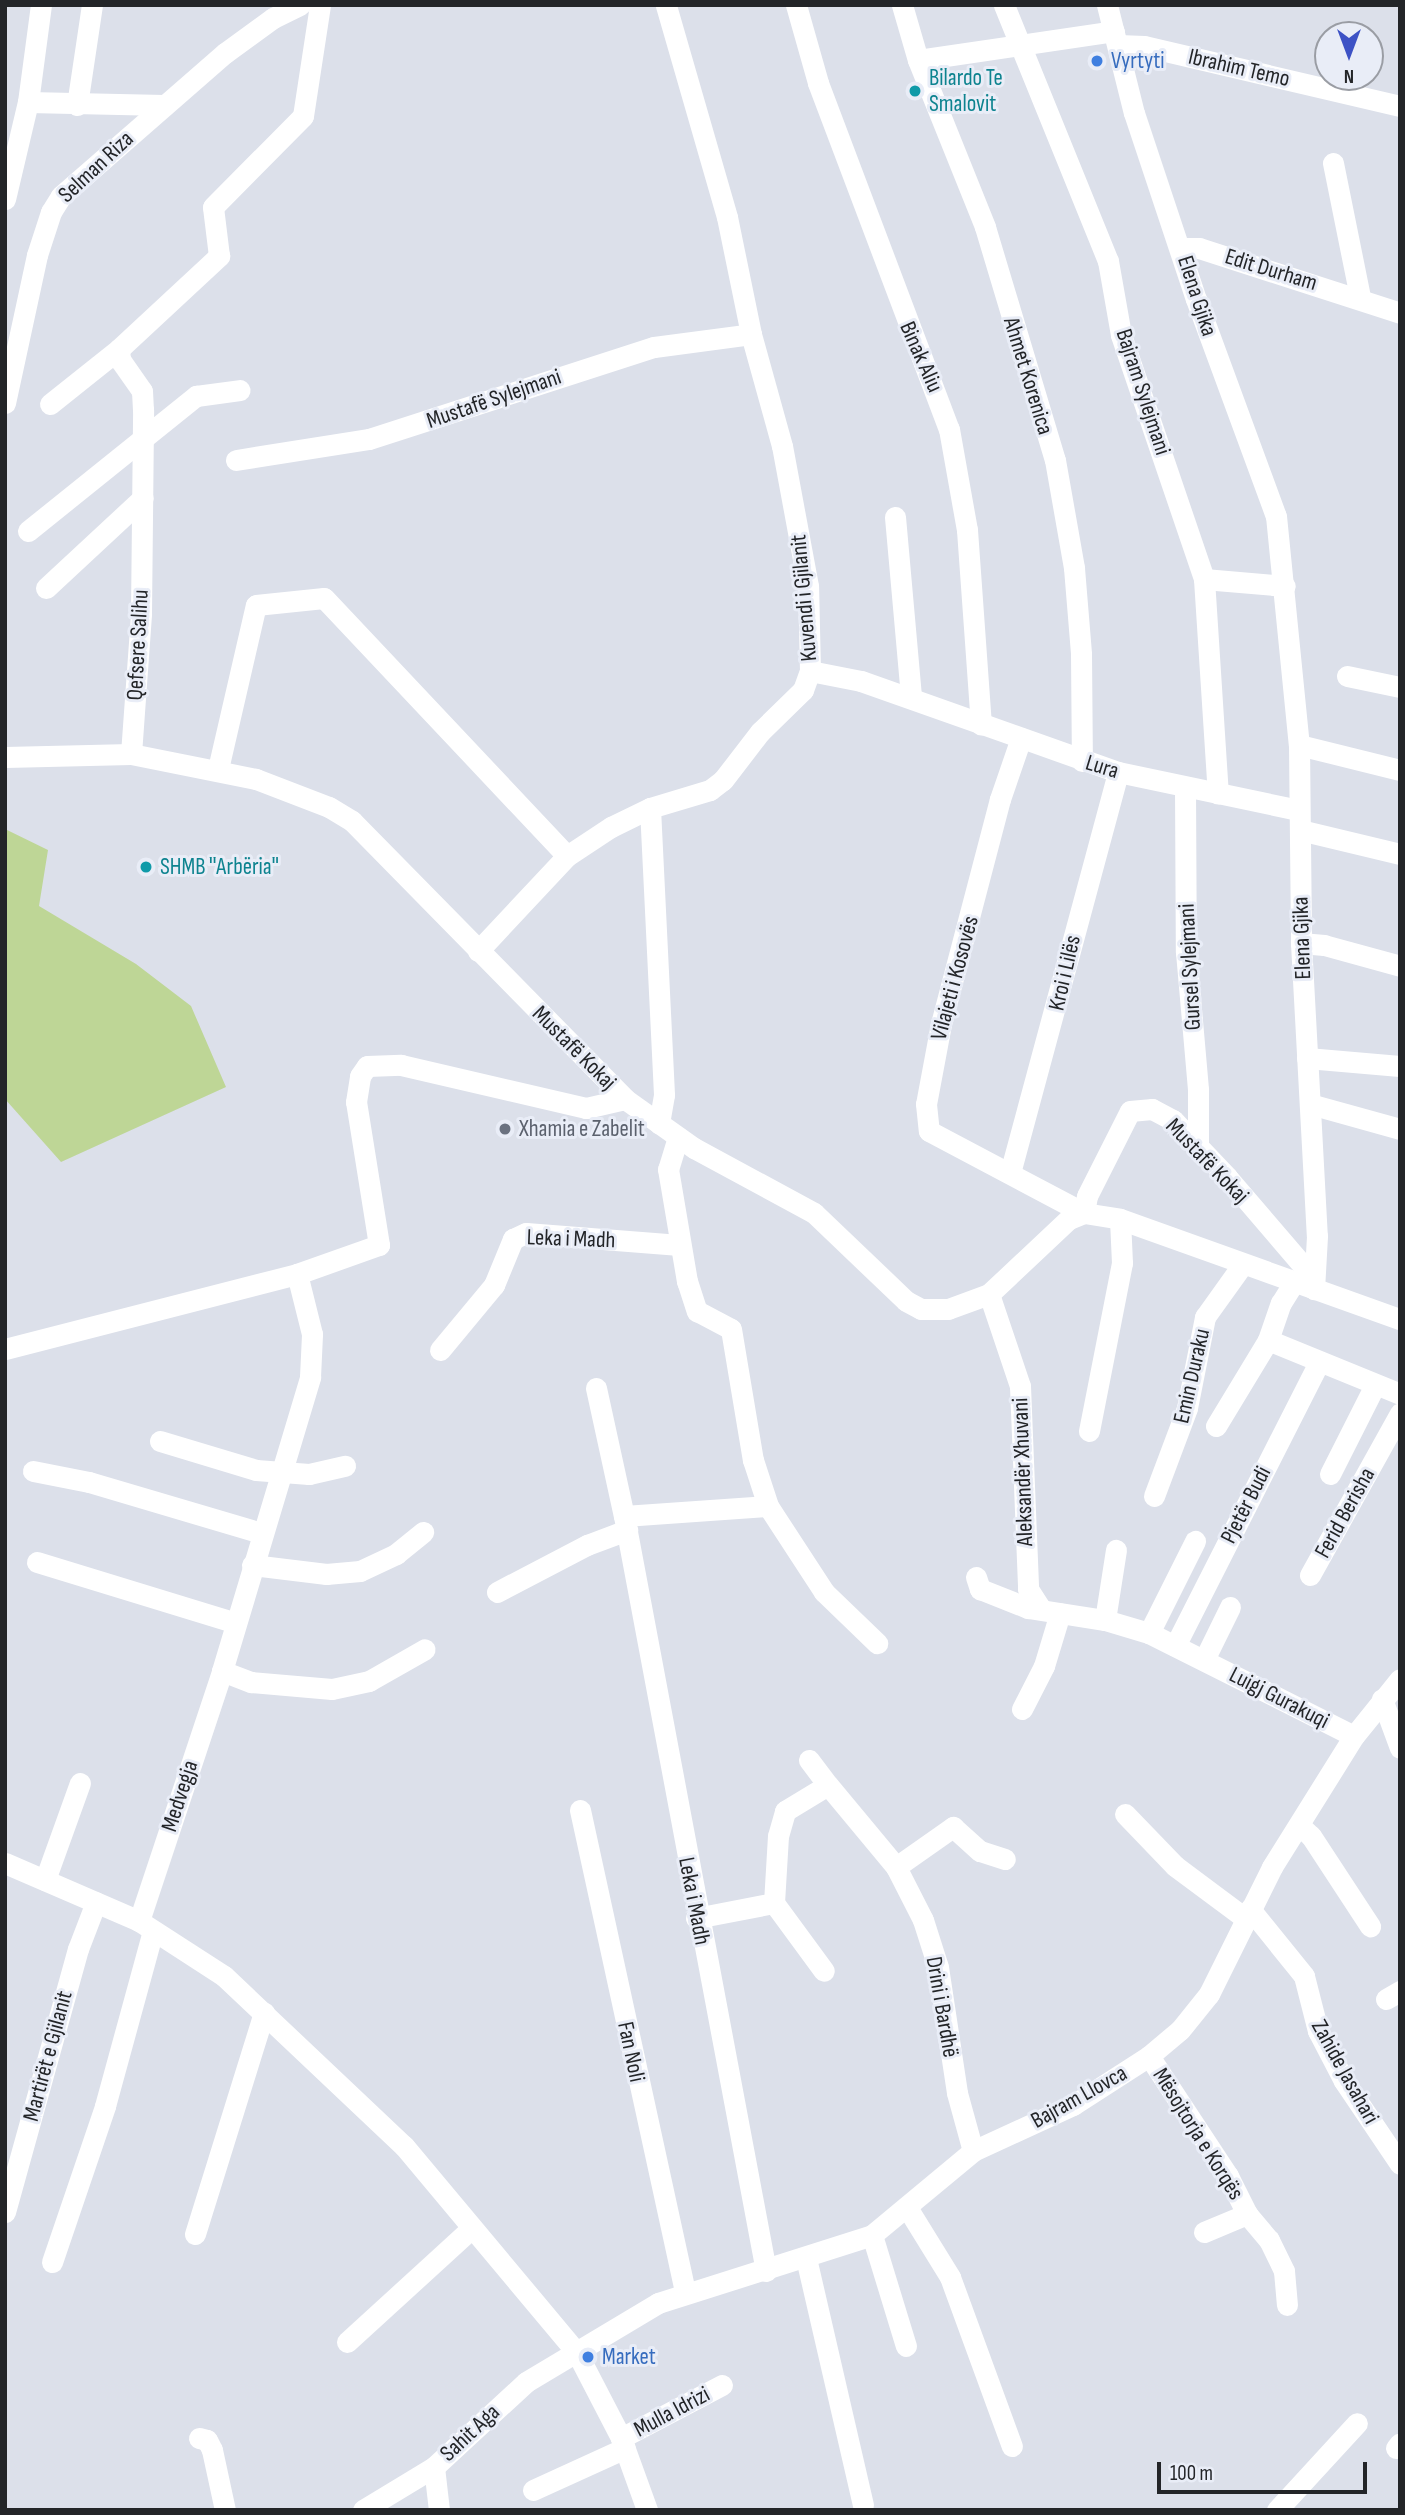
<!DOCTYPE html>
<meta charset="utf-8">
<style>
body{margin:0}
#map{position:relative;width:1405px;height:2515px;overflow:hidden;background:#dce0ea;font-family:"Sofia Sans Condensed",sans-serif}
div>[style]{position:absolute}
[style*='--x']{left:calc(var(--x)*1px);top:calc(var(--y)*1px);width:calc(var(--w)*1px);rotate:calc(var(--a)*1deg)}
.green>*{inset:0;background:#bed696}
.minor>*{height:21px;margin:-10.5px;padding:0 10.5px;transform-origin:10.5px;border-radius:10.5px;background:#fff}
.dots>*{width:19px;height:19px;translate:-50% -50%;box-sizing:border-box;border:4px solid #e9edf7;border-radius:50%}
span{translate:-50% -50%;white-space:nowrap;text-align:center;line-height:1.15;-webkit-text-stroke:6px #e9edf7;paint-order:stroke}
.shop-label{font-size:23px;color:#366cbe}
.left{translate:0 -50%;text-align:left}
.street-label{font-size:23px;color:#232528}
.culture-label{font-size:23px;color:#0d838f}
.worship-label{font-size:23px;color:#5b616d}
.frame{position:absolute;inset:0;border:7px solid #232528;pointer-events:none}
.north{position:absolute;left:1314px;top:21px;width:70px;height:70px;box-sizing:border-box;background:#e9edf7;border:2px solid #9a9da4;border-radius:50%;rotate:180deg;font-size:19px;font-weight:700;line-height:28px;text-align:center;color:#232528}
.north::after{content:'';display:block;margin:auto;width:24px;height:32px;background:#3d52c5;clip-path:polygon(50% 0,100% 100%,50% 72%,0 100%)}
.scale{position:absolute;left:1157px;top:2462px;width:210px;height:32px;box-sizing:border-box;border:4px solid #232528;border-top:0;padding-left:9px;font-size:21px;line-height:24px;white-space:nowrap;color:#232528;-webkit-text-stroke:5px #e9edf7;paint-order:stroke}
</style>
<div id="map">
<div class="green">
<div style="clip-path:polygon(5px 829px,48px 850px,39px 906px,136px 964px,191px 1006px,226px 1087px,61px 1162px,5px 1099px)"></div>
</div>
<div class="minor">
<div style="--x:796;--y:5;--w:81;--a:74.2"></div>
<div style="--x:818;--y:83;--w:370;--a:69.3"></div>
<div style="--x:949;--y:429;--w:103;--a:79.9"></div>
<div style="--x:967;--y:530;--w:195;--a:85.9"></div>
<div style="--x:902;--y:5;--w:57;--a:73.8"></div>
<div style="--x:918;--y:60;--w:180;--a:68.1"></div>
<div style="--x:985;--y:227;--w:243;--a:73.3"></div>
<div style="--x:1055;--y:460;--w:110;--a:80"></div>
<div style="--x:1074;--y:568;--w:86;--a:85.3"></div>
<div style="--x:1081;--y:654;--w:107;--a:89.5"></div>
<div style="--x:1004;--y:5;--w:276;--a:67.9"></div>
<div style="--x:1108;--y:261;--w:75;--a:80"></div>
<div style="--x:1121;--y:335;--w:258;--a:71.2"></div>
<div style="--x:1204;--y:579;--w:215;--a:86.3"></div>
<div style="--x:1107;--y:5;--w:111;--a:76"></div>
<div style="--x:1134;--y:113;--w:196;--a:71.6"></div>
<div style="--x:1196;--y:299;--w:231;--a:69.8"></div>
<div style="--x:1276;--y:516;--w:230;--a:84.3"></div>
<div style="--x:1299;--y:745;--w:198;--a:89.4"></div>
<div style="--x:1301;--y:943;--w:293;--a:86.9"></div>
<div style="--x:1317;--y:1236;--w:53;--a:93.2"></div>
<div style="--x:1118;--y:45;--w:26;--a:2"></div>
<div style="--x:1144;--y:46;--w:263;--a:13.2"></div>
<div style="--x:918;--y:60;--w:198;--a:-8.4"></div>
<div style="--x:28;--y:102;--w:136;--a:1.3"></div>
<div style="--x:77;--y:105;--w:101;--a:-81.5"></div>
<div style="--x:1333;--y:163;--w:137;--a:78.6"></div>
<div style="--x:5;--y:199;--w:100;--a:-76.7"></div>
<div style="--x:28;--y:102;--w:98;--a:-82.4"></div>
<div style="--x:1181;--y:248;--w:18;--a:0"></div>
<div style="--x:1199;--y:248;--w:211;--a:17.9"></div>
<div style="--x:5;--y:403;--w:151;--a:-77.8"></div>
<div style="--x:37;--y:255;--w:45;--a:-72"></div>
<div style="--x:51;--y:212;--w:19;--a:-58"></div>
<div style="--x:61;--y:196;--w:218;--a:-41.1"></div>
<div style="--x:225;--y:53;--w:59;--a:-36.1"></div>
<div style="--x:273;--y:18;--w:30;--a:-26"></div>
<div style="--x:50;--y:404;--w:88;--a:-38.6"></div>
<div style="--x:236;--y:460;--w:135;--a:-9"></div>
<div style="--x:369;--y:439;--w:299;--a:-17.9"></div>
<div style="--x:654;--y:347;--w:98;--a:-7.6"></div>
<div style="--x:895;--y:517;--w:181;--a:84.9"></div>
<div style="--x:28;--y:531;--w:216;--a:-38.8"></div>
<div style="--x:196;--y:396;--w:44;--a:-7.8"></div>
<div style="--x:1204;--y:579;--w:81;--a:4.9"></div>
<div style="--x:46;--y:588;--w:132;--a:-42.9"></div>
<div style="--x:810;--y:671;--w:52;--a:11.1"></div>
<div style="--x:861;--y:681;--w:273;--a:19.5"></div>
<div style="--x:1118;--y:772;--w:185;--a:11.9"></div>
<div style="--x:1347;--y:676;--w:54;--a:11.7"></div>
<div style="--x:1021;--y:738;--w:65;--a:109"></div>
<div style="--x:1000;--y:799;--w:233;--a:104.7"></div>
<div style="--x:941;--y:1024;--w:81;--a:100.6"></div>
<div style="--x:926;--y:1104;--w:27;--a:84"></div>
<div style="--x:929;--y:1131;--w:175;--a:27.9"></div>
<div style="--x:1084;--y:1213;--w:17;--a:-80"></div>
<div style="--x:1087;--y:1196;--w:95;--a:-63.2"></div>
<div style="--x:1130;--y:1111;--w:22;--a:-5"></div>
<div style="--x:1152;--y:1109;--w:24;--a:28"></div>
<div style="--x:1173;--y:1120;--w:79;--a:46.5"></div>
<div style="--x:1227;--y:1177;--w:120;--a:49.4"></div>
<div style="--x:1305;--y:1268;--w:23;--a:67"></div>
<div style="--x:1299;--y:745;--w:104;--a:13.9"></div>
<div style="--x:131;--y:754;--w:141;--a:-85.9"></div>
<div style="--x:141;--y:613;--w:203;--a:-89.4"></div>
<div style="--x:143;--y:410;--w:19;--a:-93"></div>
<div style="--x:142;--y:391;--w:38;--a:-125"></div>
<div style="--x:120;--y:360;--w:11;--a:-95"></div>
<div style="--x:119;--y:349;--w:137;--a:-42.9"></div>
<div style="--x:219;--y:256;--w:49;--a:-97"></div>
<div style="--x:213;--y:207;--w:128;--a:-45.3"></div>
<div style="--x:303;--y:116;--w:112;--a:-81.3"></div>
<div style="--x:5;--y:757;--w:126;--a:-1.4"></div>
<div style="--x:131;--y:754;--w:127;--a:11.3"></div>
<div style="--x:256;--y:779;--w:78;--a:21"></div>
<div style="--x:329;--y:807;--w:27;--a:31"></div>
<div style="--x:352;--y:821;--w:390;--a:45.5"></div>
<div style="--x:625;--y:1099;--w:85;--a:35.4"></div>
<div style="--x:694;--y:1148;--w:136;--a:28.4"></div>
<div style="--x:814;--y:1213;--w:127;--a:43.7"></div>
<div style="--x:906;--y:1301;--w:17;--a:28"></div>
<div style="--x:921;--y:1309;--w:27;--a:0"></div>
<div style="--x:948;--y:1309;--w:44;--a:-20.1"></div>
<div style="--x:989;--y:1294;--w:110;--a:-43.2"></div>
<div style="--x:1069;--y:1219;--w:16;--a:-22"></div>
<div style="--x:1084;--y:1213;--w:36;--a:9"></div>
<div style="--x:1120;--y:1219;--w:297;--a:19.7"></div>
<div style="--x:218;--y:769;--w:168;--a:-77"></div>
<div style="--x:256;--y:605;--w:68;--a:-5.9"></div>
<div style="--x:324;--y:598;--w:354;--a:46.7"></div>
<div style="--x:1185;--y:788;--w:164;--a:89.7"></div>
<div style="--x:1186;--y:952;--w:138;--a:85"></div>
<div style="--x:1198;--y:1089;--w:57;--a:90"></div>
<div style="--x:650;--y:808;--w:287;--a:87.2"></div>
<div style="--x:664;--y:1095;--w:29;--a:100"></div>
<div style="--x:1300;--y:830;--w:103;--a:13.5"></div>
<div style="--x:1301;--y:943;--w:23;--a:5"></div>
<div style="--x:1324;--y:945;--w:79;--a:15.4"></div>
<div style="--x:478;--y:951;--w:130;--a:-46.9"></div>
<div style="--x:567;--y:856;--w:53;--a:-33.4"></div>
<div style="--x:611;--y:827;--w:43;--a:-26"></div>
<div style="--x:650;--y:808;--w:63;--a:-16.7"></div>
<div style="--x:710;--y:790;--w:16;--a:-38"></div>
<div style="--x:723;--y:780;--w:61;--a:-52.4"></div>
<div style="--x:760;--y:732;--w:60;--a:-44.3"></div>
<div style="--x:803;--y:690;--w:20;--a:-70"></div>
<div style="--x:810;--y:671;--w:85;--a:-91.3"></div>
<div style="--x:808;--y:586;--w:142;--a:-100.5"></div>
<div style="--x:782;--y:446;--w:116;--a:-105.5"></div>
<div style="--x:751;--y:334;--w:119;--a:-101.6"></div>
<div style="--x:727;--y:217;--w:221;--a:-106.1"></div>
<div style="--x:1307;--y:1058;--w:93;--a:4.9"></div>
<div style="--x:1310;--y:1104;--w:93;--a:15.5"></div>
<div style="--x:678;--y:1137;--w:34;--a:107"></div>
<div style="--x:668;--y:1169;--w:114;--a:80.4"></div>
<div style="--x:687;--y:1281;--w:32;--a:72"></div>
<div style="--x:697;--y:1311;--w:38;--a:28"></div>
<div style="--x:731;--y:1329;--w:133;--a:80.5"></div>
<div style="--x:753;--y:1460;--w:48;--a:71.9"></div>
<div style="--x:1010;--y:1173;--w:415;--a:-74.9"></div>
<div style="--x:989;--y:1294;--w:97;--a:71.4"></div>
<div style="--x:1020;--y:1386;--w:203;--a:87.7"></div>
<div style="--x:1028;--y:1589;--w:24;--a:57"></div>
<div style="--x:1268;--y:1340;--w:143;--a:22.2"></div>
<div style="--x:5;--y:1349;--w:301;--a:-14.4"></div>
<div style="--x:297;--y:1274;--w:87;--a:-19.5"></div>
<div style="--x:379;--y:1245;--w:145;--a:-99.1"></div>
<div style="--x:356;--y:1102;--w:26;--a:-81"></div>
<div style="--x:360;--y:1076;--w:12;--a:-55"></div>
<div style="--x:367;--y:1066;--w:34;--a:-2"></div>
<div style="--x:401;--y:1065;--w:190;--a:13.1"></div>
<div style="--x:586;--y:1108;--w:40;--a:-13"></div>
<div style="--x:440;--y:1350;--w:85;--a:-50.3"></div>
<div style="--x:494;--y:1285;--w:50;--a:-67.6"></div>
<div style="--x:513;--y:1239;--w:14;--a:-25"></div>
<div style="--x:526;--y:1233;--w:154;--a:4.5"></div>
<div style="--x:596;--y:1388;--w:131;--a:77.7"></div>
<div style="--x:1216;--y:1426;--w:100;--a:-58.8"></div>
<div style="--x:1268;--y:1340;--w:39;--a:-71"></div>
<div style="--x:1281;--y:1303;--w:25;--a:-58"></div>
<div style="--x:1089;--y:1431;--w:171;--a:-78.9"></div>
<div style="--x:1122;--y:1263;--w:44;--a:-92.6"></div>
<div style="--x:160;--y:1441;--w:100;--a:16.8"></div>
<div style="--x:256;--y:1470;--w:53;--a:4.3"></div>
<div style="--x:309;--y:1474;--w:37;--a:-13"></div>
<div style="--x:33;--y:1471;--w:57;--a:11.1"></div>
<div style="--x:89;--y:1482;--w:179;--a:16.5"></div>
<div style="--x:1330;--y:1474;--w:100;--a:-63.2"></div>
<div style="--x:1154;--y:1496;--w:94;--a:-69.4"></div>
<div style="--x:1187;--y:1408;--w:93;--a:-78.8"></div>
<div style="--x:1205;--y:1317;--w:65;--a:-54.4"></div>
<div style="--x:37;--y:1562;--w:205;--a:17"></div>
<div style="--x:252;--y:1565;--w:75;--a:6.9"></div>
<div style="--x:326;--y:1574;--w:34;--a:-5"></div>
<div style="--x:360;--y:1571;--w:40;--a:-25"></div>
<div style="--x:396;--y:1554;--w:35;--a:-39"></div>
<div style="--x:1310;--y:1575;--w:185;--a:-60.9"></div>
<div style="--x:976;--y:1577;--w:13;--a:72"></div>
<div style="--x:980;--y:1589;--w:52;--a:21.6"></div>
<div style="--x:1028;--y:1608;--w:78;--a:8.9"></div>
<div style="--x:1105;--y:1620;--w:46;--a:16.5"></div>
<div style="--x:1149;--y:1633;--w:229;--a:26.7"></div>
<div style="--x:497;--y:1592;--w:102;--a:-27.6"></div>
<div style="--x:587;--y:1545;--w:43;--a:-20.6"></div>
<div style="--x:1105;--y:1620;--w:71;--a:-81.1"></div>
<div style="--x:1149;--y:1633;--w:103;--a:-63.4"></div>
<div style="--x:1175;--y:1646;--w:316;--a:-63.1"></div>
<div style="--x:1204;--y:1660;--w:59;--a:-63.9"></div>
<div style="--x:222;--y:1671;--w:31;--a:21"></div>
<div style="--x:251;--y:1682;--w:81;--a:4.9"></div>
<div style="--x:332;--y:1689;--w:38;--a:-12"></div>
<div style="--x:369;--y:1681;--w:64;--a:-29.7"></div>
<div style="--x:1382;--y:1699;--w:52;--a:69.8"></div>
<div style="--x:1022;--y:1709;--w:48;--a:-62.9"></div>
<div style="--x:1044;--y:1666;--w:55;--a:-73.2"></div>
<div style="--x:809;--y:1760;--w:31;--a:53"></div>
<div style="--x:580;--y:1810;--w:494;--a:77.7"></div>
<div style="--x:1125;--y:1814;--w:72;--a:46.1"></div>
<div style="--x:1175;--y:1866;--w:89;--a:36.7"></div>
<div style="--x:1299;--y:1825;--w:16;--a:43"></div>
<div style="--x:1311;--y:1836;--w:108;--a:56.8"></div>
<div style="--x:5;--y:1863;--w:146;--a:23.4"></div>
<div style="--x:139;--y:1921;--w:101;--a:32.9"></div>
<div style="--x:224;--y:1976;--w:248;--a:43.4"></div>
<div style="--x:404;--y:2146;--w:270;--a:50.1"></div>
<div style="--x:577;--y:2353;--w:96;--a:62.6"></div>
<div style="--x:621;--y:2438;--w:77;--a:70.1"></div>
<div style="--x:896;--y:1867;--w:70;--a:-35.1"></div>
<div style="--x:953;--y:1827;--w:36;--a:42"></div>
<div style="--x:980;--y:1851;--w:26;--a:18"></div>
<div style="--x:45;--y:1880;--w:103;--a:-70.2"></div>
<div style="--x:774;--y:1903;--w:67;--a:-86.6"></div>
<div style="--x:778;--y:1836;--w:26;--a:-74"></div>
<div style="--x:785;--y:1811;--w:50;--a:-31.2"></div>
<div style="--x:828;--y:1785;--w:107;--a:50.3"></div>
<div style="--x:896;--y:1867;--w:59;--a:63"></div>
<div style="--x:923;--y:1920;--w:49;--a:72.3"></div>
<div style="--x:938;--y:1967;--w:127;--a:81.4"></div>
<div style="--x:957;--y:2093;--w:60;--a:74.6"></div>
<div style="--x:1250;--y:1909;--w:86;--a:51.1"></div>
<div style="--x:1304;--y:1976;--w:57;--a:75.7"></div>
<div style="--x:1318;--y:2031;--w:56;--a:62.5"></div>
<div style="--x:1344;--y:2081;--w:100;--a:56"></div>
<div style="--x:696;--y:1918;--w:79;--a:-10.9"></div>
<div style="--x:774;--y:1903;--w:84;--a:53.7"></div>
<div style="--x:139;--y:1921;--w:263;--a:-71.6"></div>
<div style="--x:222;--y:1671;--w:307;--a:-73.3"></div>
<div style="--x:310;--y:1377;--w:43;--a:-87.3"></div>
<div style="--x:312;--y:1334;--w:62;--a:-104"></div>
<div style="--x:1386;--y:1999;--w:16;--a:-30"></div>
<div style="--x:1149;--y:2056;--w:144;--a:56.6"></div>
<div style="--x:1228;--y:2176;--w:42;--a:63.4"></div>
<div style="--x:1247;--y:2214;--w:34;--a:50"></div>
<div style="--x:1269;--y:2240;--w:34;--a:64"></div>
<div style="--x:1284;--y:2271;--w:34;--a:85"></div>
<div style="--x:908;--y:2209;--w:80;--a:58.3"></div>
<div style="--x:950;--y:2277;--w:180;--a:69.9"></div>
<div style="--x:5;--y:2212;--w:273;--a:-74.5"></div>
<div style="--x:78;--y:1949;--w:50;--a:-69"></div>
<div style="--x:1204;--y:2232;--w:47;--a:-22.7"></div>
<div style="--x:195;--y:2234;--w:232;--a:-72.7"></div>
<div style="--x:872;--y:2235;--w:116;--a:73"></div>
<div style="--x:806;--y:2258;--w:253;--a:77"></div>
<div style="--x:52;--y:2262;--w:165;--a:-71.2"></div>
<div style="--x:105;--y:2106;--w:181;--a:-74.7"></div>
<div style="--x:766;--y:2271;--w:768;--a:-100.65"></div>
<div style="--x:624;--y:1516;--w:144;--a:-4"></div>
<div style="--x:768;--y:1506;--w:103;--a:56.9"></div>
<div style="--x:824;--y:1592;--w:74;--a:43.9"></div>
<div style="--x:347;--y:2342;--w:169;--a:-42.4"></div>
<div style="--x:199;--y:2438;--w:8;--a:14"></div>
<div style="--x:207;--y:2440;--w:11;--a:63"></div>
<div style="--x:212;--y:2450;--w:61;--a:77.8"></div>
<div style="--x:621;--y:2438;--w:114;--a:-27.7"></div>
<div style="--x:1396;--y:2448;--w:6;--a:-51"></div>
<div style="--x:434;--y:2467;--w:43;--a:83.4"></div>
<div style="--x:533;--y:2490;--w:101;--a:-24.5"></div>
<div style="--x:363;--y:2510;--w:83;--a:-31.2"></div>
<div style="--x:434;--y:2467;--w:125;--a:-42.7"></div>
<div style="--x:526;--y:2382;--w:154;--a:-30.9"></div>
<div style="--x:658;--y:2303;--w:225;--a:-17.6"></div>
<div style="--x:872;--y:2235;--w:131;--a:-39.7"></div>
<div style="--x:973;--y:2151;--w:110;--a:-24.7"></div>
<div style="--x:1073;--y:2105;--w:90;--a:-32.8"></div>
<div style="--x:1149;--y:2056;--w:40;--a:-40"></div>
<div style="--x:1180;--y:2030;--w:46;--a:-51.1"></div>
<div style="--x:1209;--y:1994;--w:142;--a:-63.6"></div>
<div style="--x:1272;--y:1867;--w:155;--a:-58"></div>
<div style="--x:1354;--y:1736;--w:73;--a:-51.1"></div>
<div style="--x:1277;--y:2510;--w:118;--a:-47.4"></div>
</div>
<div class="dots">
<div style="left:1097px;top:61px;background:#3f7fe0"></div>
<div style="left:915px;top:91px;background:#0f9aa8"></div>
<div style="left:146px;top:867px;background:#0f9aa8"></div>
<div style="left:505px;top:1129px;background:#6b7280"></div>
<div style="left:588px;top:2357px;background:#3f7fe0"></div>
</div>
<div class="shop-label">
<span class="left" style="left:1111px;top:61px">Vyrtyti</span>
<span class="left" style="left:602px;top:2357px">Market</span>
</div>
<div class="street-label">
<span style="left:1239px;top:68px;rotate:13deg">Ibrahim Temo</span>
<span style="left:96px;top:167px;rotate:-43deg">Selman Riza</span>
<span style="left:1271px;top:270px;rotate:17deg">Edit Durham</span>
<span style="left:1197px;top:296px;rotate:72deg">Elena Gjika</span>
<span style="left:921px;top:357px;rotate:66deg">Binak Aliu</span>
<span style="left:1028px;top:376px;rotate:73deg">Ahmet Korenica</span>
<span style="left:1143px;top:392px;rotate:72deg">Bajram Sylejmani</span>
<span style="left:494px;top:399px;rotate:-19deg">Mustafë Sylejmani</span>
<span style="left:804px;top:598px;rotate:-95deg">Kuvendi i Gjilanit</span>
<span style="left:138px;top:645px;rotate:-87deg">Qefsere Salihu</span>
<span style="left:1102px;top:767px;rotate:17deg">Lura</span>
<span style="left:1302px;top:938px;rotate:-92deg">Elena Gjika</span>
<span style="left:1190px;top:967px;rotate:-93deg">Gursel Sylejmani</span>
<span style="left:1065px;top:973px;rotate:-77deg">Kroi i Lilës</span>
<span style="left:955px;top:978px;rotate:-75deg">Vilajeti i Kosovës</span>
<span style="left:574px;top:1048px;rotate:45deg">Mustafë Kokaj</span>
<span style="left:1207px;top:1161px;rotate:46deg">Mustafë Kokaj</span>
<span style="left:571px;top:1239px;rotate:2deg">Leka i Madh</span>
<span style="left:1192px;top:1376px;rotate:-77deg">Emin Duraku</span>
<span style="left:1023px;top:1472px;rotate:-92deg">Aleksandër Xhuvani</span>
<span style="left:1246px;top:1505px;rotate:-63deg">Pjetër Budi</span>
<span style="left:1345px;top:1513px;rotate:-61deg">Ferid Berisha</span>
<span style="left:1279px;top:1698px;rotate:27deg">Luigj Gurakuqi</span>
<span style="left:180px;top:1796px;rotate:-72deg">Medvegja</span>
<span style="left:694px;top:1901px;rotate:79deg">Leka i Madh</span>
<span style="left:942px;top:2007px;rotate:80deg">Drini i Bardhë</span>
<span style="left:631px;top:2052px;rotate:78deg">Fan Noli</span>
<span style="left:48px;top:2056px;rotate:-75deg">Martirët e Gjilanit</span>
<span style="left:1345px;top:2072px;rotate:61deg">Zahide Jasahari</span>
<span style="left:1079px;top:2097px;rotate:-29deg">Bajram Llovca</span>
<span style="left:1198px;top:2134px;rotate:58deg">Mësojtorja e Korqës</span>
<span style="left:672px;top:2412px;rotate:-28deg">Mulla Idrizi</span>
<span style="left:470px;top:2433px;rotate:-43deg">Sahit Aga</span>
</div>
<div class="culture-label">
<span class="left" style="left:929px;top:91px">Bilardo Te<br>Smalovit</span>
<span class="left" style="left:160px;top:867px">SHMB ''Arbëria''</span>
</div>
<div class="worship-label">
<span class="left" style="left:519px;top:1129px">Xhamia e Zabelit</span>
</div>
<div class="frame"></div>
<div class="north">N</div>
<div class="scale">100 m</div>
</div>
